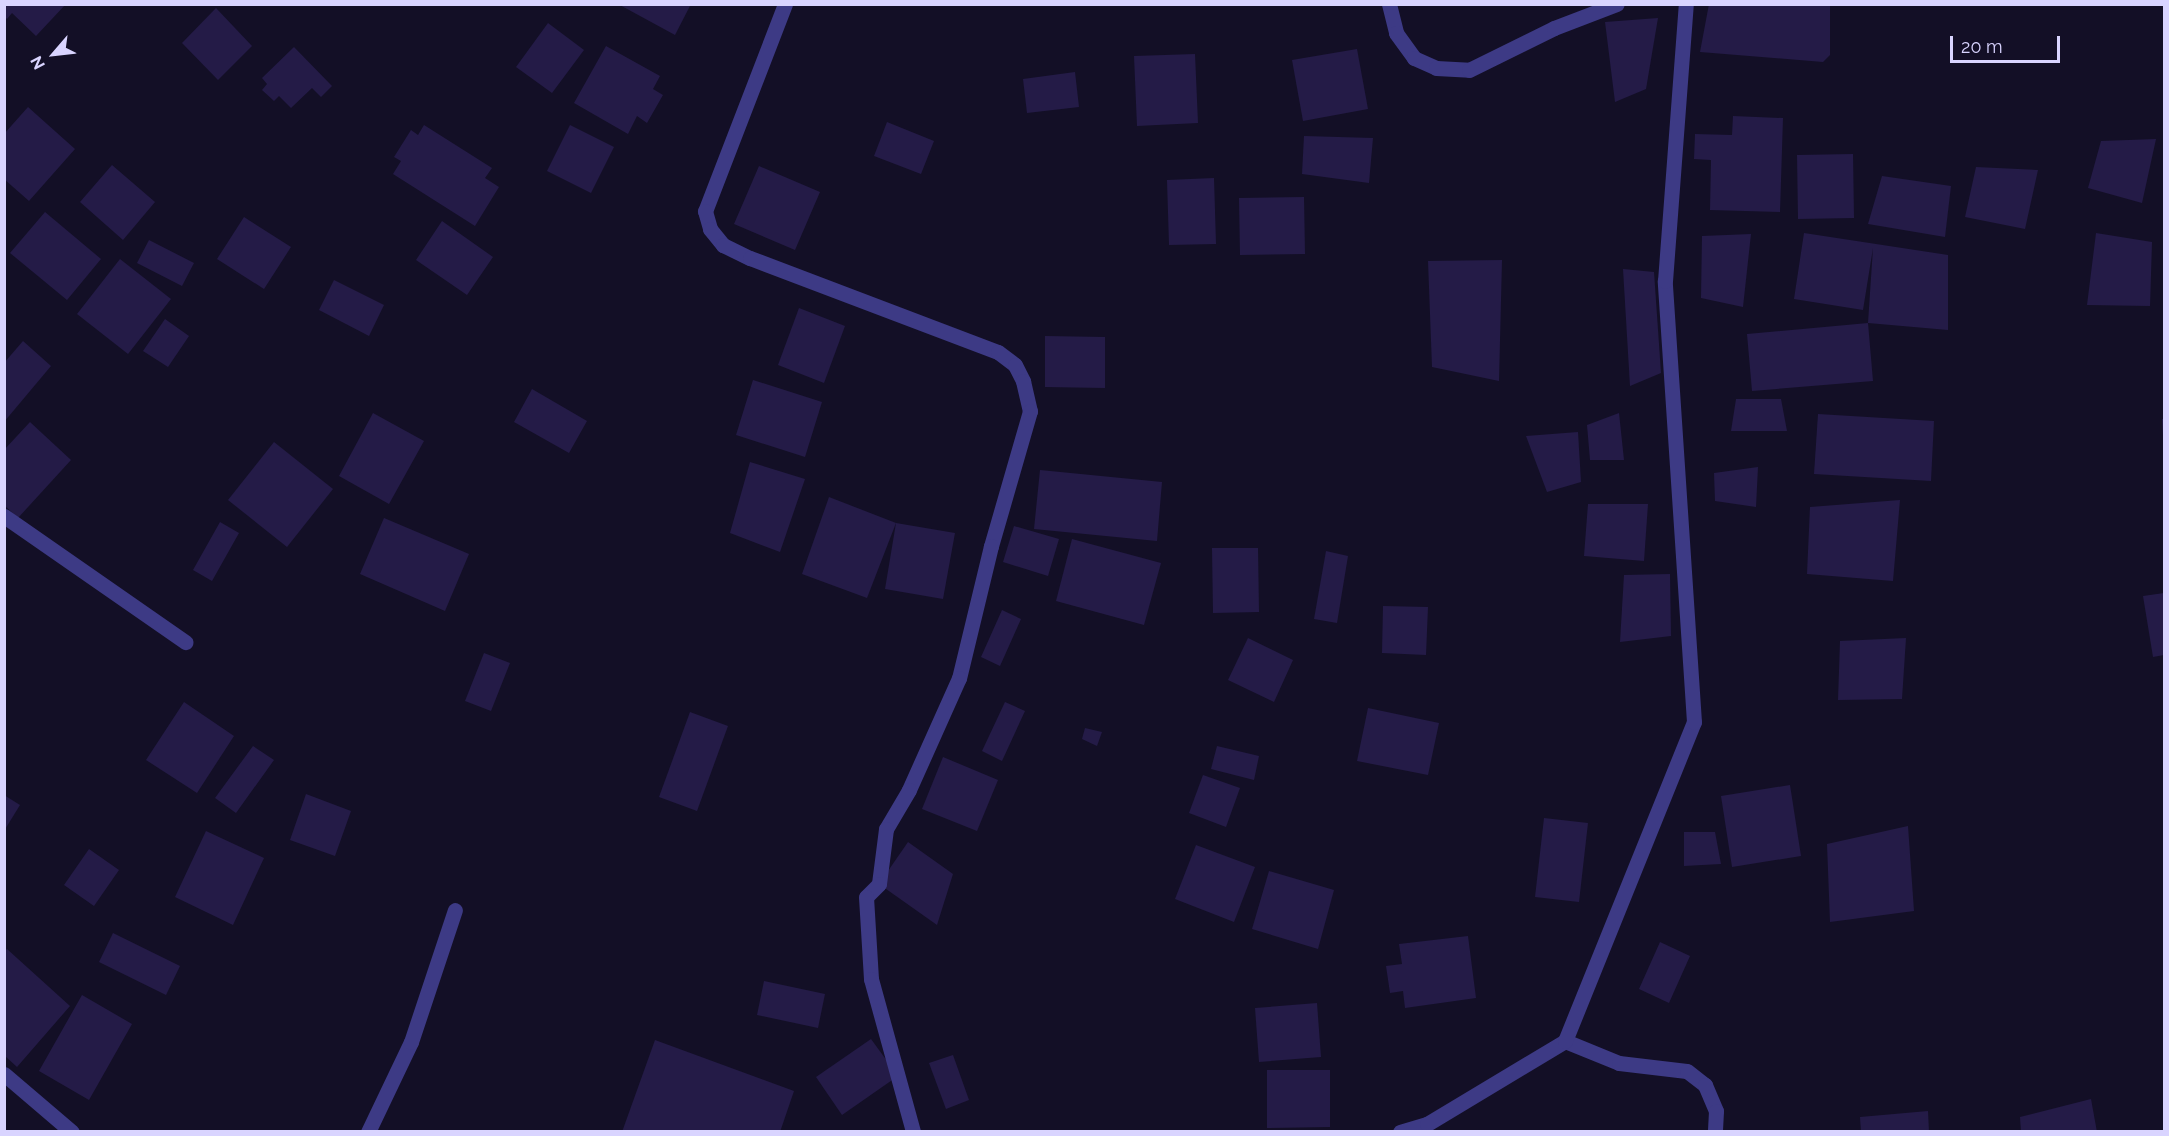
<!DOCTYPE html>
<style>
body{margin:0}
#map{position:relative;width:2169px;height:1136px;overflow:hidden;background:#130f26;font-family:Raleway,sans-serif}
div>[style]{position:absolute}
[style*='--x']{left:calc(var(--x)*1px);top:calc(var(--y)*1px);width:calc(var(--w)*1px);rotate:calc(var(--a)*1deg)}
.building>*{inset:0;background:#241b47}
.minor>*{height:15px;margin:-7.5px;padding:0 7.5px;transform-origin:7.5px;border-radius:7.5px;background:#3d3a85}
span{translate:-50% -50%;white-space:nowrap;text-align:center;line-height:1.15;-webkit-text-stroke:5px #130f26;paint-order:stroke}
.frame{position:absolute;inset:0;border:6px solid #d9d4ff;pointer-events:none}
.north{position:absolute;left:24px;top:24px;width:60px;height:60px;-webkit-text-stroke:4px #130f26;paint-order:stroke;rotate:242deg;font-size:16px;font-weight:700;line-height:24px;text-align:center;color:#d9d4ff}
.north::after{content:'';display:block;margin:auto;width:21px;height:27px;background:#d9d4ff;clip-path:polygon(50% 0,100% 100%,50% 72%,0 100%)}
.scale{position:absolute;left:1950px;top:36px;width:110px;height:27px;box-sizing:border-box;border:3px solid #d9d4ff;border-top:0;padding-left:8px;font-size:18px;line-height:21px;white-space:nowrap;color:#d9d4ff;-webkit-text-stroke:4px #130f26;paint-order:stroke}
</style>
<div id="map">
<div class="building">
<div style="clip-path:polygon(4px 4px,66px 4px,36px 36px,12px 13px,7px 19px,4px 16px)"></div>
<div style="clip-path:polygon(618px 4px,691px 4px,675px 35px)"></div>
<div style="clip-path:polygon(1709px 4px,1830px 4px,1830px 55px,1823px 62px,1700px 52px)"></div>
<div style="clip-path:polygon(216px 8px,252px 46px,218px 80px,182px 43px)"></div>
<div style="clip-path:polygon(1658px 18px,1646px 89px,1615px 102px,1605px 22px)"></div>
<div style="clip-path:polygon(548px 23px,584px 50px,552px 93px,516px 67px)"></div>
<div style="clip-path:polygon(606px 46px,660px 76px,653px 89px,663px 95px,647px 123px,637px 116px,628px 134px,574px 103px)"></div>
<div style="clip-path:polygon(294px 47px,332px 86px,321px 97px,312px 88px,291px 108px,279px 96px,274px 101px,262px 90px,267px 84px,262px 78px)"></div>
<div style="clip-path:polygon(1357px 49px,1368px 109px,1303px 121px,1292px 60px)"></div>
<div style="clip-path:polygon(1195px 54px,1198px 123px,1137px 126px,1134px 56px)"></div>
<div style="clip-path:polygon(1075px 72px,1079px 107px,1027px 113px,1023px 79px)"></div>
<div style="clip-path:polygon(28px 107px,75px 149px,29px 201px,4px 179px,4px 134px)"></div>
<div style="clip-path:polygon(1733px 116px,1783px 118px,1780px 212px,1710px 210px,1711px 160px,1694px 159px,1695px 134px,1732px 135px)"></div>
<div style="clip-path:polygon(887px 122px,934px 141px,921px 174px,874px 156px)"></div>
<div style="clip-path:polygon(424px 125px,492px 168px,485px 178px,499px 187px,475px 226px,393px 174px,401px 161px,394px 157px,411px 130px,418px 135px)"></div>
<div style="clip-path:polygon(570px 125px,614px 147px,591px 193px,547px 171px)"></div>
<div style="clip-path:polygon(1304px 136px,1373px 138px,1369px 183px,1302px 174px)"></div>
<div style="clip-path:polygon(2156px 139px,2142px 203px,2088px 188px,2101px 141px)"></div>
<div style="clip-path:polygon(1853px 154px,1854px 218px,1798px 219px,1797px 155px)"></div>
<div style="clip-path:polygon(112px 165px,155px 202px,123px 240px,80px 202px)"></div>
<div style="clip-path:polygon(759px 166px,820px 192px,795px 250px,734px 224px)"></div>
<div style="clip-path:polygon(1976px 167px,2038px 170px,2025px 229px,1965px 217px)"></div>
<div style="clip-path:polygon(1882px 176px,1951px 186px,1945px 237px,1868px 224px)"></div>
<div style="clip-path:polygon(1214px 178px,1216px 244px,1169px 245px,1167px 180px)"></div>
<div style="clip-path:polygon(1304px 197px,1305px 254px,1240px 255px,1239px 198px)"></div>
<div style="clip-path:polygon(45px 212px,101px 259px,67px 300px,10px 253px)"></div>
<div style="clip-path:polygon(244px 217px,291px 247px,264px 289px,217px 259px)"></div>
<div style="clip-path:polygon(442px 221px,493px 257px,467px 295px,416px 260px)"></div>
<div style="clip-path:polygon(1804px 233px,1948px 255px,1948px 330px,1868px 323px,1873px 248px,1863px 310px,1794px 299px)"></div>
<div style="clip-path:polygon(2096px 233px,2152px 242px,2150px 306px,2087px 305px)"></div>
<div style="clip-path:polygon(1751px 234px,1743px 307px,1701px 298px,1702px 236px)"></div>
<div style="clip-path:polygon(149px 240px,194px 263px,182px 286px,137px 263px)"></div>
<div style="clip-path:polygon(120px 259px,171px 299px,128px 354px,77px 314px)"></div>
<div style="clip-path:polygon(1502px 260px,1499px 381px,1432px 367px,1428px 261px)"></div>
<div style="clip-path:polygon(1623px 269px,1654px 272px,1661px 373px,1630px 386px)"></div>
<div style="clip-path:polygon(334px 280px,384px 305px,369px 336px,319px 310px)"></div>
<div style="clip-path:polygon(799px 308px,845px 326px,824px 383px,778px 365px)"></div>
<div style="clip-path:polygon(165px 319px,189px 336px,168px 367px,143px 351px)"></div>
<div style="clip-path:polygon(1868px 323px,1873px 381px,1752px 391px,1747px 334px)"></div>
<div style="clip-path:polygon(1045px 336px,1105px 337px,1105px 388px,1045px 387px)"></div>
<div style="clip-path:polygon(23px 341px,51px 366px,4px 422px,4px 363px)"></div>
<div style="clip-path:polygon(753px 380px,822px 402px,805px 457px,736px 435px)"></div>
<div style="clip-path:polygon(532px 389px,587px 421px,569px 453px,514px 422px)"></div>
<div style="clip-path:polygon(1736px 399px,1781px 399px,1787px 431px,1731px 431px)"></div>
<div style="clip-path:polygon(373px 413px,424px 441px,389px 504px,339px 476px)"></div>
<div style="clip-path:polygon(1619px 413px,1624px 460px,1590px 460px,1587px 425px)"></div>
<div style="clip-path:polygon(1818px 414px,1934px 421px,1931px 481px,1814px 474px)"></div>
<div style="clip-path:polygon(2162px 419px,2164px 419px,2164px 436px,2163px 436px)"></div>
<div style="clip-path:polygon(30px 422px,71px 460px,18px 518px,4px 505px,4px 450px)"></div>
<div style="clip-path:polygon(1578px 432px,1581px 482px,1547px 492px,1526px 436px)"></div>
<div style="clip-path:polygon(274px 442px,333px 489px,287px 547px,228px 500px)"></div>
<div style="clip-path:polygon(750px 462px,805px 479px,780px 552px,730px 533px)"></div>
<div style="clip-path:polygon(1758px 467px,1756px 507px,1715px 501px,1714px 473px)"></div>
<div style="clip-path:polygon(1040px 470px,1162px 482px,1157px 541px,1034px 529px)"></div>
<div style="clip-path:polygon(829px 497px,896px 523px,867px 598px,802px 574px)"></div>
<div style="clip-path:polygon(1900px 500px,1893px 581px,1807px 574px,1810px 507px)"></div>
<div style="clip-path:polygon(1588px 504px,1648px 504px,1644px 561px,1584px 556px)"></div>
<div style="clip-path:polygon(384px 518px,469px 554px,445px 611px,360px 574px)"></div>
<div style="clip-path:polygon(220px 522px,239px 533px,212px 581px,193px 570px)"></div>
<div style="clip-path:polygon(896px 523px,955px 533px,943px 599px,885px 589px)"></div>
<div style="clip-path:polygon(1014px 526px,1059px 539px,1048px 576px,1003px 562px)"></div>
<div style="clip-path:polygon(1072px 539px,1161px 563px,1144px 625px,1056px 601px)"></div>
<div style="clip-path:polygon(1212px 548px,1258px 548px,1259px 612px,1213px 613px)"></div>
<div style="clip-path:polygon(1326px 551px,1348px 556px,1337px 623px,1314px 619px)"></div>
<div style="clip-path:polygon(1670px 574px,1671px 636px,1620px 642px,1624px 575px)"></div>
<div style="clip-path:polygon(2164px 593px,2164px 655px,2153px 657px,2143px 596px)"></div>
<div style="clip-path:polygon(1383px 606px,1428px 607px,1426px 655px,1382px 653px)"></div>
<div style="clip-path:polygon(1002px 610px,1021px 619px,1000px 666px,981px 657px)"></div>
<div style="clip-path:polygon(1248px 638px,1293px 660px,1274px 702px,1228px 680px)"></div>
<div style="clip-path:polygon(1906px 638px,1902px 699px,1838px 700px,1840px 641px)"></div>
<div style="clip-path:polygon(484px 653px,510px 663px,491px 711px,465px 701px)"></div>
<div style="clip-path:polygon(184px 702px,234px 736px,197px 793px,146px 760px)"></div>
<div style="clip-path:polygon(1005px 702px,1025px 711px,1002px 761px,982px 751px)"></div>
<div style="clip-path:polygon(1368px 708px,1439px 723px,1428px 775px,1357px 761px)"></div>
<div style="clip-path:polygon(690px 712px,728px 726px,697px 811px,659px 797px)"></div>
<div style="clip-path:polygon(1085px 728px,1102px 732px,1097px 746px,1082px 739px)"></div>
<div style="clip-path:polygon(253px 746px,274px 760px,236px 813px,215px 798px)"></div>
<div style="clip-path:polygon(1217px 746px,1259px 756px,1254px 780px,1211px 769px)"></div>
<div style="clip-path:polygon(943px 757px,998px 780px,977px 831px,922px 809px)"></div>
<div style="clip-path:polygon(1203px 775px,1240px 788px,1226px 827px,1189px 813px)"></div>
<div style="clip-path:polygon(1790px 785px,1801px 856px,1732px 867px,1721px 796px)"></div>
<div style="clip-path:polygon(306px 794px,351px 811px,335px 856px,290px 840px)"></div>
<div style="clip-path:polygon(4px 795px,20px 805px,4px 831px)"></div>
<div style="clip-path:polygon(1544px 818px,1588px 823px,1579px 902px,1535px 897px)"></div>
<div style="clip-path:polygon(1908px 826px,1914px 911px,1830px 922px,1827px 844px)"></div>
<div style="clip-path:polygon(206px 831px,264px 858px,233px 925px,175px 897px)"></div>
<div style="clip-path:polygon(1684px 832px,1715px 832px,1721px 864px,1684px 866px)"></div>
<div style="clip-path:polygon(908px 842px,953px 874px,937px 925px,879px 884px)"></div>
<div style="clip-path:polygon(1196px 845px,1255px 867px,1234px 922px,1175px 899px)"></div>
<div style="clip-path:polygon(89px 849px,119px 870px,94px 906px,64px 885px)"></div>
<div style="clip-path:polygon(1269px 871px,1334px 890px,1318px 949px,1252px 929px)"></div>
<div style="clip-path:polygon(113px 933px,180px 966px,166px 995px,99px 962px)"></div>
<div style="clip-path:polygon(1468px 936px,1476px 998px,1405px 1008px,1403px 991px,1390px 993px,1386px 966px,1402px 964px,1399px 944px)"></div>
<div style="clip-path:polygon(1660px 942px,1690px 956px,1669px 1003px,1639px 989px)"></div>
<div style="clip-path:polygon(7px 949px,70px 1006px,17px 1067px,5px 1056px,4px 952px)"></div>
<div style="clip-path:polygon(764px 981px,825px 994px,818px 1028px,757px 1015px)"></div>
<div style="clip-path:polygon(82px 995px,132px 1024px,89px 1100px,39px 1071px)"></div>
<div style="clip-path:polygon(1317px 1003px,1321px 1057px,1259px 1062px,1255px 1008px)"></div>
<div style="clip-path:polygon(871px 1039px,898px 1076px,842px 1115px,816px 1077px)"></div>
<div style="clip-path:polygon(655px 1040px,794px 1091px,780px 1132px,622px 1132px)"></div>
<div style="clip-path:polygon(953px 1055px,969px 1100px,946px 1109px,929px 1063px)"></div>
<div style="clip-path:polygon(1267px 1070px,1330px 1070px,1330px 1127px,1267px 1128px)"></div>
<div style="clip-path:polygon(2091px 1099px,2097px 1132px,2021px 1132px,2020px 1117px)"></div>
<div style="clip-path:polygon(1928px 1111px,1929px 1132px,1861px 1132px,1860px 1117px)"></div>
</div>
<div class="minor">
<div style="--x:785;--y:4;--w:222;--a:111.1"></div>
<div style="--x:705;--y:211;--w:19;--a:74"></div>
<div style="--x:710;--y:229;--w:21;--a:51"></div>
<div style="--x:723;--y:245;--w:30;--a:26"></div>
<div style="--x:750;--y:258;--w:265;--a:20.8"></div>
<div style="--x:998;--y:352;--w:21;--a:37"></div>
<div style="--x:1015;--y:365;--w:18;--a:63"></div>
<div style="--x:1023;--y:381;--w:31;--a:77"></div>
<div style="--x:1030;--y:411;--w:141;--a:106.1"></div>
<div style="--x:991;--y:546;--w:136;--a:103.6"></div>
<div style="--x:959;--y:678;--w:123;--a:114.1"></div>
<div style="--x:909;--y:790;--w:45;--a:120.5"></div>
<div style="--x:886;--y:829;--w:55;--a:97.3"></div>
<div style="--x:879;--y:884;--w:18;--a:135"></div>
<div style="--x:866;--y:897;--w:82;--a:86.5"></div>
<div style="--x:871;--y:979;--w:159;--a:74.6"></div>
<div style="--x:1389;--y:4;--w:30;--a:76"></div>
<div style="--x:1396;--y:33;--w:31;--a:54"></div>
<div style="--x:1414;--y:58;--w:24;--a:24"></div>
<div style="--x:1436;--y:68;--w:33;--a:3"></div>
<div style="--x:1469;--y:70;--w:95;--a:-26.3"></div>
<div style="--x:1554;--y:28;--w:67;--a:-20.9"></div>
<div style="--x:4;--y:516;--w:221;--a:34.8"></div>
<div style="--x:1565;--y:1041;--w:58;--a:22.2"></div>
<div style="--x:1619;--y:1063;--w:68;--a:6.7"></div>
<div style="--x:1687;--y:1071;--w:23;--a:38"></div>
<div style="--x:1705;--y:1085;--w:28;--a:67"></div>
<div style="--x:1716;--y:1111;--w:21;--a:93"></div>
<div style="--x:4;--y:1074;--w:89;--a:40.5"></div>
<div style="--x:368;--y:1132;--w:100;--a:-64.5"></div>
<div style="--x:411;--y:1042;--w:139;--a:-71.6"></div>
<div style="--x:1400;--y:1132;--w:28;--a:-17"></div>
<div style="--x:1427;--y:1124;--w:161;--a:-31"></div>
<div style="--x:1565;--y:1041;--w:344;--a:-68"></div>
<div style="--x:1694;--y:722;--w:442;--a:-93.8"></div>
<div style="--x:1665;--y:281;--w:278;--a:-85.7"></div>
</div>
<div class="frame"></div>
<div class="north">N</div>
<div class="scale">20 m</div>
</div>
